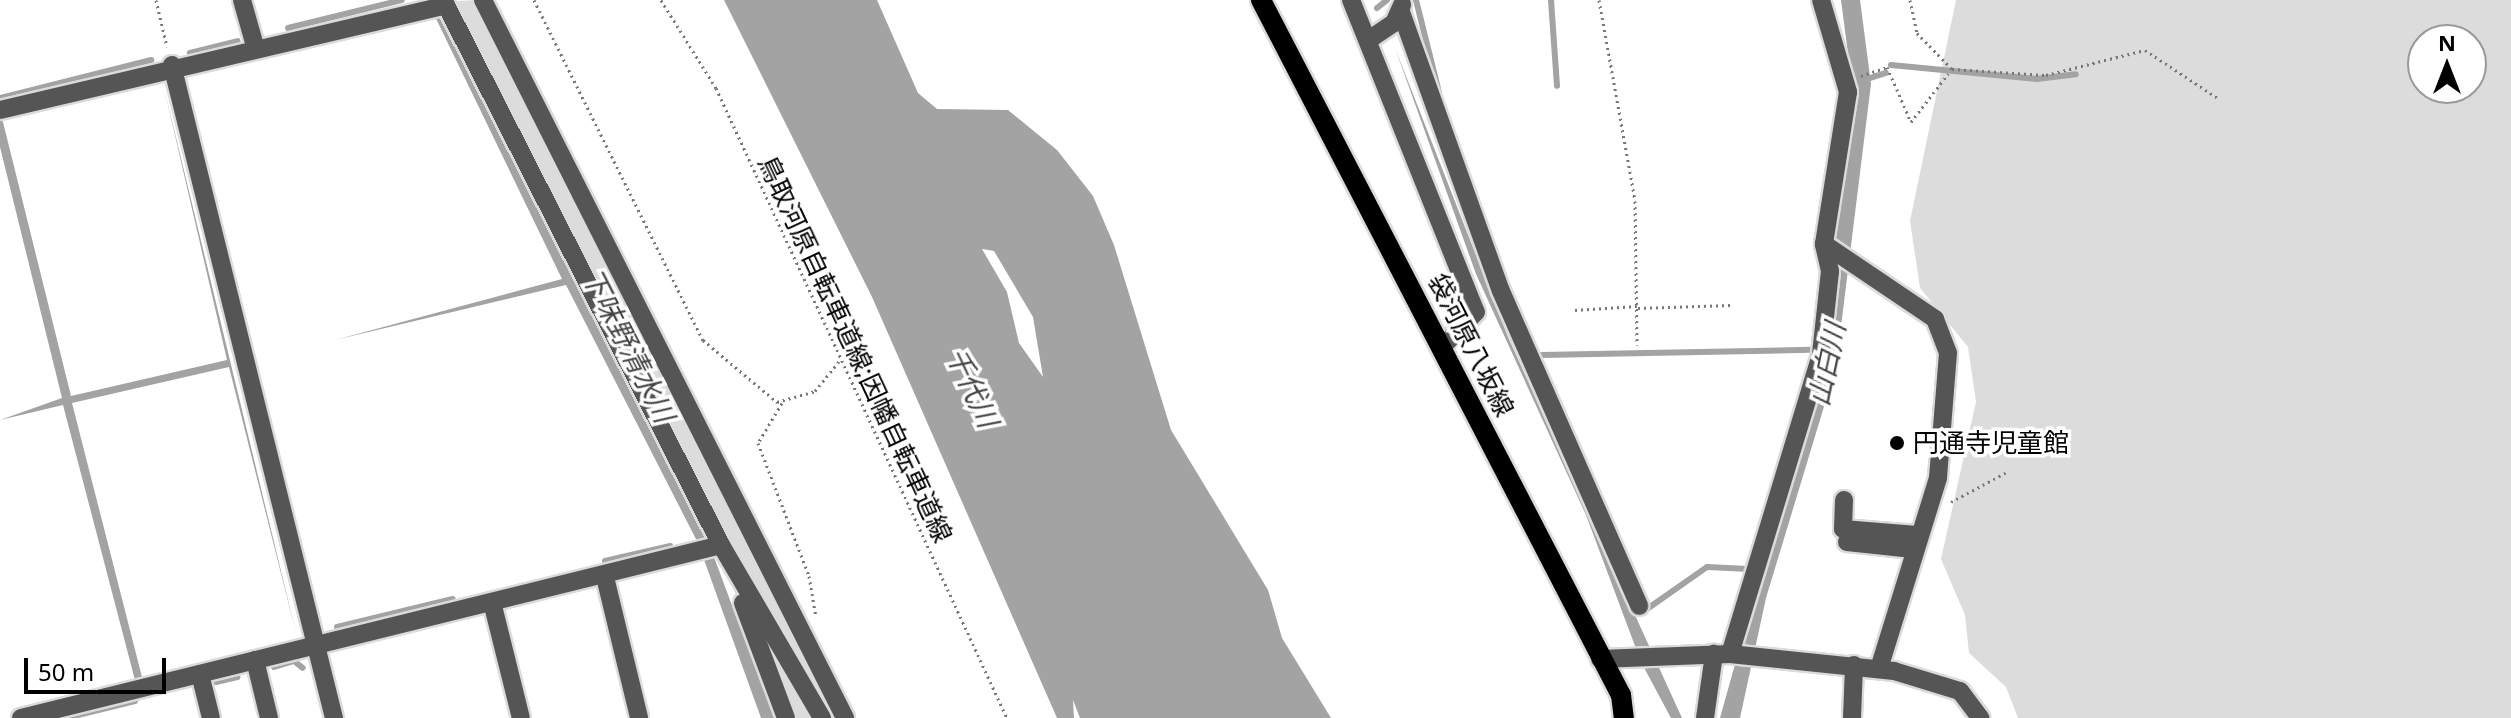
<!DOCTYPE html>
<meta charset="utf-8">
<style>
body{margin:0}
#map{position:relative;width:2511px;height:718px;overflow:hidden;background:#fff;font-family:"Noto Sans","Noto Sans JP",sans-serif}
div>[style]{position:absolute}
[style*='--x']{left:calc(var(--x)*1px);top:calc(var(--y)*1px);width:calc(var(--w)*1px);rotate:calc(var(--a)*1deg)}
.green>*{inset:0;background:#dcdcdc}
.water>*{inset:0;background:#a3a3a3}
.stream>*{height:6px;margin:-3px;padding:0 3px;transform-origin:3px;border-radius:3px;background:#a3a3a3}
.path>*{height:3px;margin-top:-1.5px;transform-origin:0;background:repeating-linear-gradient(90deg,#777 0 2px,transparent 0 6px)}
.roads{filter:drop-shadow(2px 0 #dbdbdb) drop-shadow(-2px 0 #dbdbdb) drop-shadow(0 2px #dbdbdb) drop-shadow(0 -2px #dbdbdb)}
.minor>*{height:18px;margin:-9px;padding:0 9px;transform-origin:9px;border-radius:9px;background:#555}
.major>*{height:20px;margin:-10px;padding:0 10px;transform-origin:10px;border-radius:10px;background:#000}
.dots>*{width:22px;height:22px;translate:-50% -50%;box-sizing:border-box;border:4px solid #fff;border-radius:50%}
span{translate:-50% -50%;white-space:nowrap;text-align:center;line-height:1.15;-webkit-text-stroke:7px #fff;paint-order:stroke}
.street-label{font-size:26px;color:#000}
.poi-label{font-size:26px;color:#000}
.left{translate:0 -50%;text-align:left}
.water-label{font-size:28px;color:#444;font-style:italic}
.north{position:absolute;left:2407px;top:24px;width:80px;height:80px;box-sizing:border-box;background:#fff;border:2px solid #999;border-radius:50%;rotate:0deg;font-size:22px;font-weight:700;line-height:32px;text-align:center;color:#000}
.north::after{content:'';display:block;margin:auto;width:28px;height:36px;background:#000;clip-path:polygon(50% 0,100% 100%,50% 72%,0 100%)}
.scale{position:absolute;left:24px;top:658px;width:142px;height:36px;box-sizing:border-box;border:4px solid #000;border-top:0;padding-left:10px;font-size:24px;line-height:28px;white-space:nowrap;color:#000;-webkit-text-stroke:6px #fff;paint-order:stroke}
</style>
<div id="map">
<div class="green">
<div style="clip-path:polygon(478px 0,837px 718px,777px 634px,456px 1px)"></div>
<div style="clip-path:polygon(evenodd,1956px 0,2511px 0,2511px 718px,2018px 718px,2006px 687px,1969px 653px,1965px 615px,1941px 559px,1976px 402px,1968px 347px,1920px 288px,1910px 221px,1956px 0,2423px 40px,2471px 40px,2471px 88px,2423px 88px,2423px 40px)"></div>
<div style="clip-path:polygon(757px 624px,814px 718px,796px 718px)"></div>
</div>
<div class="water">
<div style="clip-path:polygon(427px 0,435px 0,708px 541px,774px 718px,761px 718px,698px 543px,566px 285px,335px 340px,562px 279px)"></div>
<div style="clip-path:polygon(evenodd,724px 0,877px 0,918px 93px,937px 109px,1008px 110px,1057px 150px,1093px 196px,1114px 245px,1171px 430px,1268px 590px,1282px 638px,1331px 718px,1080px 718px,1073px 700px,1074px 718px,1057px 718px,872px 297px,724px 0,982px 249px,994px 251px,1033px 317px,1043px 377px,1019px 343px,1007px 292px,982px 249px)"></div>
<div style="clip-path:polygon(1841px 0,1860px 0,1871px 84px,1836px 367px,1766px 598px,1740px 718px,1720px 718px,1785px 485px,1832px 257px,1853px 92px)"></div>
<div style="clip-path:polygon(1395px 48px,1508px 337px,1682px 718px,1671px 718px,1641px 662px,1586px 515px,1476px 274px)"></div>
<div style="clip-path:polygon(164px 88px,297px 637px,229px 367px,72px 403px,143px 681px,136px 684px,63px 405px,0 420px,62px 398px,0 147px,0 110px,71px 396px,227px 360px)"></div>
</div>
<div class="stream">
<div style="--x:1416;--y:0;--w:95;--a:76"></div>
<div style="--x:1551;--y:0;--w:86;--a:86"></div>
<div style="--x:1377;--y:8;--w:13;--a:-39"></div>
<div style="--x:288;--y:28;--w:117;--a:-13.8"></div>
<div style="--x:190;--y:53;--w:49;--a:-14"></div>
<div style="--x:1891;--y:65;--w:147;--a:5.5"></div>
<div style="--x:2037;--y:79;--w:39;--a:-7"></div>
<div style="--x:1864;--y:80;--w:23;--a:-18"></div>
<div style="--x:0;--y:98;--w:156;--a:-14.1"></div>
<div style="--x:1541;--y:355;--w:270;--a:-1.1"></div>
<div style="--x:605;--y:561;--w:67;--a:-13"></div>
<div style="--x:1647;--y:609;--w:73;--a:-35"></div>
<div style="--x:1707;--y:567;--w:42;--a:2.7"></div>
<div style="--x:337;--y:627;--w:119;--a:-13.6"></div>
<div style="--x:274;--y:667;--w:21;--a:-17"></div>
<div style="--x:294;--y:661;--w:11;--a:38"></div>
<div style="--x:216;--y:682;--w:22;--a:-13"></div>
<div style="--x:66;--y:718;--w:71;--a:-13.8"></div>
</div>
<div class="path">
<div style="--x:156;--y:0;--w:48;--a:76.8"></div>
<div style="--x:534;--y:0;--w:380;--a:63.6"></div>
<div style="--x:703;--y:340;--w:97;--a:40"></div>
<div style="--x:777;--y:402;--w:40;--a:-16"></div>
<div style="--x:815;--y:391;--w:38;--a:-51"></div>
<div style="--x:661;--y:0;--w:104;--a:58"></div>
<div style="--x:716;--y:88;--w:694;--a:65.21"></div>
<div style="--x:1599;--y:0;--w:204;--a:79.8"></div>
<div style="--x:1635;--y:201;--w:144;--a:89.2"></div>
<div style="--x:1910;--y:0;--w:34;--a:78"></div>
<div style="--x:1917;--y:33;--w:50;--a:45.8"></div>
<div style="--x:1952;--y:69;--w:94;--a:3.7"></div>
<div style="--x:2046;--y:75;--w:102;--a:-14.2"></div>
<div style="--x:2145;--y:50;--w:89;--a:33.5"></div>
<div style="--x:1861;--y:76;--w:28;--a:-19"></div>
<div style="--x:1887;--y:67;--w:60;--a:66.4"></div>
<div style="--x:1911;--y:122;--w:61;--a:-52.4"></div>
<div style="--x:1638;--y:308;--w:93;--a:-1.8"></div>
<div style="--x:1575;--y:310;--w:62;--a:-3.7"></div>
<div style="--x:782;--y:403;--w:47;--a:121"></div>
<div style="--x:758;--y:443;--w:142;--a:69"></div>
<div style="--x:809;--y:576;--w:42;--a:80.3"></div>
<div style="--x:1951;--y:502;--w:64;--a:-28.2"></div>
</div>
<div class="roads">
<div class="minor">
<div style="--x:242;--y:0;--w:48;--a:74.2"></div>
<div style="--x:483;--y:0;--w:804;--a:63.24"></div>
<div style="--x:1351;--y:0;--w:336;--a:68.2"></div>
<div style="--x:1476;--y:312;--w:47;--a:134.1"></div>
<div style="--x:1821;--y:0;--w:96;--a:73.6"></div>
<div style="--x:1848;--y:92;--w:154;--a:99"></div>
<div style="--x:1824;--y:244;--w:134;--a:34"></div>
<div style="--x:1935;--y:319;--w:36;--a:69"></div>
<div style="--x:1948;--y:353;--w:125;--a:94.6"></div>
<div style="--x:1938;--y:478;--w:200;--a:107.2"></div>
<div style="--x:1401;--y:12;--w:296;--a:70.3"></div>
<div style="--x:1501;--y:291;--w:344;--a:66.3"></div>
<div style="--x:1370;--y:39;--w:29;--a:-34"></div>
<div style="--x:1394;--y:23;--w:20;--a:-66"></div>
<div style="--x:172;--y:65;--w:673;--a:76.07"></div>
<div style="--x:0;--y:110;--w:458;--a:-13.2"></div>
<div style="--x:446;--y:5;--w:606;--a:63.01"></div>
<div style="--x:721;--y:545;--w:200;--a:59.7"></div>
<div style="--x:1844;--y:500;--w:29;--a:92"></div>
<div style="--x:1843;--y:529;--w:74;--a:4.6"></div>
<div style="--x:1847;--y:542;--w:66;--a:6.1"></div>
<div style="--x:605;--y:577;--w:145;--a:76.4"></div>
<div style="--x:743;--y:603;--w:123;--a:69.5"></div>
<div style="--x:493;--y:606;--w:115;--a:76"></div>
<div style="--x:1730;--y:654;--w:313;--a:-73.1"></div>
<div style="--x:1821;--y:354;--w:83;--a:-83.8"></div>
<div style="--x:1830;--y:271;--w:28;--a:-103"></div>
<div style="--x:1600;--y:659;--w:130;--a:-2.2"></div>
<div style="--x:1730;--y:654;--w:165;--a:5.9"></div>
<div style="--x:1894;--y:671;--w:69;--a:16.9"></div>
<div style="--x:1960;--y:691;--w:34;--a:53"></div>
<div style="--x:255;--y:660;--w:60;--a:76.4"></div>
<div style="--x:200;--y:674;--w:45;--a:76"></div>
<div style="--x:21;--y:718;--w:721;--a:-13.88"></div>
<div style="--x:1705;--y:718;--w:65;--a:-82"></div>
<div style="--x:1852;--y:718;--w:53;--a:-87.8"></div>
</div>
<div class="major">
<div style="--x:1261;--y:0;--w:783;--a:62.62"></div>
<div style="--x:1621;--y:695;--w:23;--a:83"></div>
</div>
</div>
<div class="dots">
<div style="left:1897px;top:443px;background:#000"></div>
</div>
<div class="street-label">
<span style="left:1471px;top:345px;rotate:63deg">袋河原八坂線</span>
<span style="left:855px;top:349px;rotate:65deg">鳥取河原自転車道線;因幡自転車道線</span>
</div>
<div class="poi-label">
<span class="left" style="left:1913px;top:443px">円通寺児童館</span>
</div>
<div class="water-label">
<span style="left:629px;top:345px;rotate:63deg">下味野清水川</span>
<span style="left:1826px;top:364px;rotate:-78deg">山白川</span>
<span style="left:973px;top:387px;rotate:65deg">千代川</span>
</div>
<div class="north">N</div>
<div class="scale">50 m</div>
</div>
